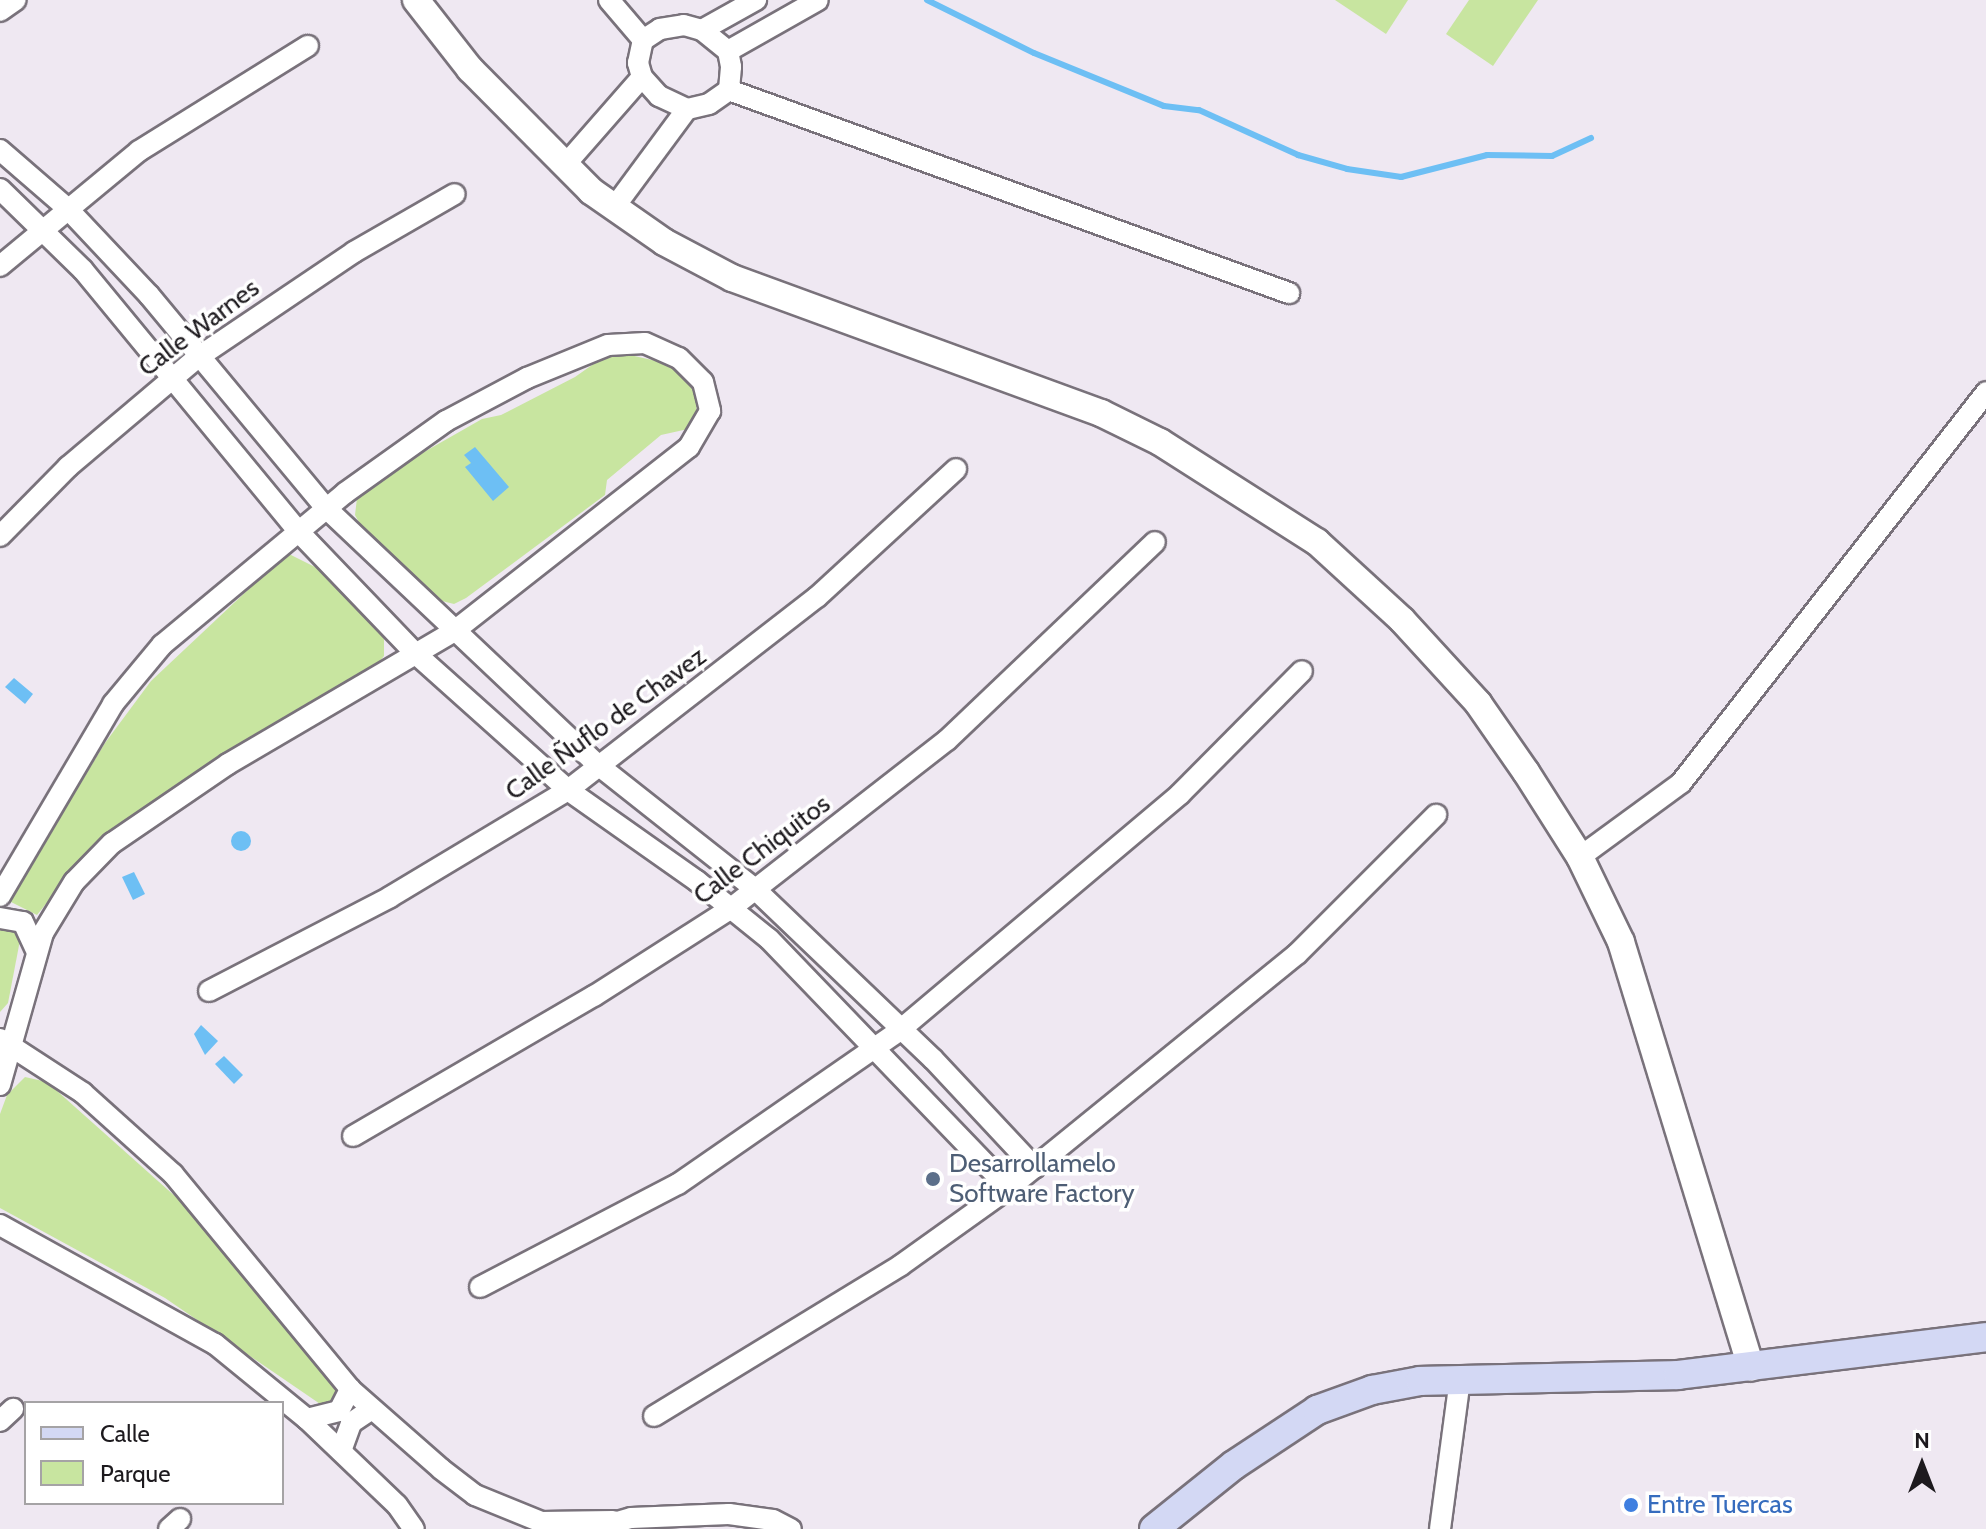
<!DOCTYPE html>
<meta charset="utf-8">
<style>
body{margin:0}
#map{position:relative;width:1986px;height:1529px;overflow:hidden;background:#efe8f2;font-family:Cabin,sans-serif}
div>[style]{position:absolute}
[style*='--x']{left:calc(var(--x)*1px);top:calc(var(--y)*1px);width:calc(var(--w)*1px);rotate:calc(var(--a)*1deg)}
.green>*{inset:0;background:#c8e5a0}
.water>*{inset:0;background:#6dbff4}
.round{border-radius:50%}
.stream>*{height:6px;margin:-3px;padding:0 3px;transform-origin:3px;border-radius:3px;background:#6dbff4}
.roads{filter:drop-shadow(2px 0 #79727b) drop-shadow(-2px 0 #79727b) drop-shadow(0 2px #79727b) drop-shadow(0 -2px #79727b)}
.minor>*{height:20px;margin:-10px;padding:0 10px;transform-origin:10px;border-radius:10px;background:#fff}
.tertiary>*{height:26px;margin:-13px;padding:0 13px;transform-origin:13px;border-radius:13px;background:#fff}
.secondary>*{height:28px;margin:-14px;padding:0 14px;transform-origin:14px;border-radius:14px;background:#d3d8f4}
.dots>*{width:22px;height:22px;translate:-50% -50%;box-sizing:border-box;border:4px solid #fff;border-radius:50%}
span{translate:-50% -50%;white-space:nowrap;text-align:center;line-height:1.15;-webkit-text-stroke:7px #fff;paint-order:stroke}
.street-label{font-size:26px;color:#1d1a1e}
.service-label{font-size:26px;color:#4e5e75}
.left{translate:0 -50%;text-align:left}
.shop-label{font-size:26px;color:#366cbe}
.legend{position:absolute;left:24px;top:1401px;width:260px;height:104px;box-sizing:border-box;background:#fff;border:2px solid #a5a3a5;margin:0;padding:10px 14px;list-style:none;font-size:24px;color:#1d1a1e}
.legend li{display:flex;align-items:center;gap:16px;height:40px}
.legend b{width:40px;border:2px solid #a5a3a5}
.north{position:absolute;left:1882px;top:1425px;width:80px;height:80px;-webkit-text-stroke:6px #fff;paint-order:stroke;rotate:0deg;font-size:22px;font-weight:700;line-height:32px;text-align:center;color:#1d1a1e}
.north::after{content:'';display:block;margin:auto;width:28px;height:36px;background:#1d1a1e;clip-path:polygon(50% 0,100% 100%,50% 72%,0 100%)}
</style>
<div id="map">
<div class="green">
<div style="clip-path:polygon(1335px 0,1408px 0,1386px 34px)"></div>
<div style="clip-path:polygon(1469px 0,1538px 0,1493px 66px,1446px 34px)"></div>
<div style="clip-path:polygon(612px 351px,670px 364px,689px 382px,697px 400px,696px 417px,688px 429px,661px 435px,607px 480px,605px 495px,466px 598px,454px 604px,442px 601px,363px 530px,355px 515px,357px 498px,382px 476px,482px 419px,501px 415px,575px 377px)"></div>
<div style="clip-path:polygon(287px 553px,329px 574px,375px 622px,384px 639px,384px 656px,374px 668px,223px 755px,134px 814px,72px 871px,37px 915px,9px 901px,105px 743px,151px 681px)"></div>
<div style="clip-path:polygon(0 922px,14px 925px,21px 935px,8px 1003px,0 1012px)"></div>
<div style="clip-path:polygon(25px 1077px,47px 1082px,186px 1206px,336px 1386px,336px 1399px,326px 1408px,165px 1298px,0 1208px,0 1114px,7px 1095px)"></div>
</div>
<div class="water">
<div style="clip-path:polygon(475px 447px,509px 487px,493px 501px,465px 467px,471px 463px,464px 455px)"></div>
<div style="clip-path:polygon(14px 678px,33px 694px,25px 704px,5px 687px)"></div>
<div class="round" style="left:231px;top:831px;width:20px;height:20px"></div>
<div style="clip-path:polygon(134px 872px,145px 894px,133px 900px,122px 877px)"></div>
<div style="clip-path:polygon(201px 1025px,218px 1041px,205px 1055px,194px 1034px)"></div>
<div style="clip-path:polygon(224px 1056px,243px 1075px,234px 1084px,215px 1064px)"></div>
</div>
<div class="stream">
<div style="--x:927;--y:0;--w:119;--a:26.4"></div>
<div style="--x:1034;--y:53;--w:140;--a:22.2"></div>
<div style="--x:1164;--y:106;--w:35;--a:7"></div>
<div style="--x:1199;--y:110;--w:109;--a:24.4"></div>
<div style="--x:1298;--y:155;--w:51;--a:15.9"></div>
<div style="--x:1347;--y:169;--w:55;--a:8.4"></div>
<div style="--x:1401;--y:177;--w:89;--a:-14.3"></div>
<div style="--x:1487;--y:155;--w:65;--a:0.9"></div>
<div style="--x:1552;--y:156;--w:43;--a:-24.8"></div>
</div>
<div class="roads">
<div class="minor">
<div style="--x:609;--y:0;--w:52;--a:49.6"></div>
<div style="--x:0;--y:11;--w:19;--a:-35"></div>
<div style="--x:684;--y:25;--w:19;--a:16"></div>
<div style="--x:702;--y:30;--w:33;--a:39"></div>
<div style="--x:728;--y:51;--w:16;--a:79"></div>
<div style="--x:731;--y:67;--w:23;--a:95"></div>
<div style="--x:729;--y:90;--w:24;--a:145"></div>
<div style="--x:709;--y:104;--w:23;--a:167"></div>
<div style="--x:687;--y:109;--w:31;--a:-155"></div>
<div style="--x:659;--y:96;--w:25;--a:-132"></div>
<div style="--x:642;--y:77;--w:15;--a:-106"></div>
<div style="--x:638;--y:63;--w:24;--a:-78"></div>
<div style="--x:643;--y:40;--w:20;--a:-33"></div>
<div style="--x:660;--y:29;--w:24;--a:-9"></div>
<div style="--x:702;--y:30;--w:62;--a:-29.1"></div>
<div style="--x:728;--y:51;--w:103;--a:-29.5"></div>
<div style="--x:729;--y:90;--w:596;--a:19.93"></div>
<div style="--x:0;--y:150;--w:89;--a:40.9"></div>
<div style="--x:67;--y:208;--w:120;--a:46.7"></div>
<div style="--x:149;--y:295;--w:277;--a:50.3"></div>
<div style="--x:326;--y:508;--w:374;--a:43.4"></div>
<div style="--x:598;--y:765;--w:201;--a:38.3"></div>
<div style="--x:756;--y:890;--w:245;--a:43.7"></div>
<div style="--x:933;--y:1059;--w:149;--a:46.9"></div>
<div style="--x:565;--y:165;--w:117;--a:-48.8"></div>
<div style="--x:0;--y:189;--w:116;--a:44.3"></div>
<div style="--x:83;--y:270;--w:337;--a:50.5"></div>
<div style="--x:297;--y:530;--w:172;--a:46.2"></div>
<div style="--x:416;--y:654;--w:204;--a:41.8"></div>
<div style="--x:568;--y:790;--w:158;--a:35.2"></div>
<div style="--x:697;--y:881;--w:92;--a:38.9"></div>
<div style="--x:769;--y:939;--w:346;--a:46.1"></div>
<div style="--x:613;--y:209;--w:124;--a:-53.5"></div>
<div style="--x:0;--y:266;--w:180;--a:-39.6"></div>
<div style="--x:139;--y:151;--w:199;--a:-31.9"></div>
<div style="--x:0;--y:536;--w:97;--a:-45.4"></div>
<div style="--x:68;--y:467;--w:169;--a:-40.2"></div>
<div style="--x:197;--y:358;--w:189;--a:-34"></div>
<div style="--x:354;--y:252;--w:116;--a:-29.9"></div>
<div style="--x:1580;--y:857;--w:125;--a:-36.2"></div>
<div style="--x:1681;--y:783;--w:496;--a:-52"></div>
<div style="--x:0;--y:896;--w:223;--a:-59.5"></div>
<div style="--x:113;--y:704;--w:77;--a:-50.3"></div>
<div style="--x:162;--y:645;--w:238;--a:-39.7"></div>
<div style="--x:345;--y:493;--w:124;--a:-35.5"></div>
<div style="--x:446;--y:421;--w:92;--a:-28"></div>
<div style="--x:527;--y:378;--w:87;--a:-22.2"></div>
<div style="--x:608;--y:345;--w:37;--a:-3"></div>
<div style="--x:645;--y:343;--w:37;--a:24"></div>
<div style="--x:679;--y:358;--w:34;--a:45"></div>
<div style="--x:703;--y:382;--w:30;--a:76"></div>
<div style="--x:710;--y:411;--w:42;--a:120.3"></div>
<div style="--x:689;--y:447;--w:300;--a:141.9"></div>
<div style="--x:453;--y:632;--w:261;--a:149.6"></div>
<div style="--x:228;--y:764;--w:140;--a:145.7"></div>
<div style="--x:112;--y:843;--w:54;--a:134.3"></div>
<div style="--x:74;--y:882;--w:60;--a:121.3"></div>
<div style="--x:43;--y:933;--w:158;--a:105.8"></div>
<div style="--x:0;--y:918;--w:23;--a:10"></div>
<div style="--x:23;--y:922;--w:33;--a:65"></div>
<div style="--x:209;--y:991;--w:204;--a:-27.4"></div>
<div style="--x:390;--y:897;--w:208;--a:-31"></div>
<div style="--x:568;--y:790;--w:315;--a:-37.8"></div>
<div style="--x:817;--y:597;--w:189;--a:-42.6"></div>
<div style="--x:0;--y:1039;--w:99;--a:33"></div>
<div style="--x:83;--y:1093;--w:121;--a:42"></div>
<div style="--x:173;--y:1174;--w:278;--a:50.5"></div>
<div style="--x:350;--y:1389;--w:121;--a:41.3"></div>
<div style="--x:441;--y:1469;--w:43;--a:37.4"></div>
<div style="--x:475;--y:1495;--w:71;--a:22.2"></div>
<div style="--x:541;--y:1522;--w:72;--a:-0.8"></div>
<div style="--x:353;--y:1136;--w:279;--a:-30.2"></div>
<div style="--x:594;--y:996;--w:161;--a:-32.6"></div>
<div style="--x:730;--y:909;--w:275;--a:-37.9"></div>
<div style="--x:947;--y:740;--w:287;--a:-43.6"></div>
<div style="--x:0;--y:1225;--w:246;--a:29"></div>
<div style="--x:215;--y:1344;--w:119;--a:39.2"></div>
<div style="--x:307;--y:1419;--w:124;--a:43.7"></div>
<div style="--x:397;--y:1505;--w:29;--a:55"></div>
<div style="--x:480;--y:1287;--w:223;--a:-27.5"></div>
<div style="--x:678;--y:1184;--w:270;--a:-34.7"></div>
<div style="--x:900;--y:1030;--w:366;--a:-40.1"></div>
<div style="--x:1180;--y:794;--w:173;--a:-45.2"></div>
<div style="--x:654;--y:1416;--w:289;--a:-31.4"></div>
<div style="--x:901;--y:1265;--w:133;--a:-35.5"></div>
<div style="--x:1009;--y:1188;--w:371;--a:-39.1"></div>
<div style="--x:1297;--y:954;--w:197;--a:-45"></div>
<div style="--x:307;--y:1419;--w:33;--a:-14"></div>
<div style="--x:339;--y:1411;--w:25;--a:-63"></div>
<div style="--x:0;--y:1421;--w:18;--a:-43"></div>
<div style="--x:341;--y:1451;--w:30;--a:-70"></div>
<div style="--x:351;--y:1423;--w:23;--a:-34"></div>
<div style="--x:603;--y:1526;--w:29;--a:-16"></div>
<div style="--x:631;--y:1518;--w:98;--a:-2.3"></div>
<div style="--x:729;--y:1514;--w:44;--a:7.8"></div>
<div style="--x:773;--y:1520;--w:20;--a:27"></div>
<div style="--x:169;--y:1529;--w:15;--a:-42"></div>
<div style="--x:1440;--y:1529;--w:150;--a:-82.4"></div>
</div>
<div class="tertiary">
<div style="--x:416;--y:0;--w:88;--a:52"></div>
<div style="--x:470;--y:69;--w:172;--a:45.2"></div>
<div style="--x:591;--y:191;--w:89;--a:34.9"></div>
<div style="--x:664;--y:242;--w:77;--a:27.9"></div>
<div style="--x:732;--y:278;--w:393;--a:20.1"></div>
<div style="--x:1101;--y:413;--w:66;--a:26.2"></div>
<div style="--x:1160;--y:442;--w:186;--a:32.5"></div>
<div style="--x:1317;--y:542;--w:115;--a:42.5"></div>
<div style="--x:1402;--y:620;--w:113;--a:47.5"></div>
<div style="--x:1478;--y:703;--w:84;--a:55.2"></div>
<div style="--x:1526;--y:772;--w:101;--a:57.6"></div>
<div style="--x:1580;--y:857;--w:94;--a:64.2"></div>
<div style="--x:1621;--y:942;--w:445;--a:73"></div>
</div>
<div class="secondary">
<div style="--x:1154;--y:1529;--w:102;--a:-38.7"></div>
<div style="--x:1234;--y:1465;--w:100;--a:-33.5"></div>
<div style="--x:1317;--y:1410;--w:59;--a:-20"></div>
<div style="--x:1372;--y:1390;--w:49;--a:-10.6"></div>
<div style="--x:1420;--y:1381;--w:258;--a:-1.3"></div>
<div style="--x:1678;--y:1375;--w:310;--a:-7"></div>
</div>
</div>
<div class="dots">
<div style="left:933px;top:1179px;background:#5c6f8a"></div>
<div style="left:1631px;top:1505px;background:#3f7fe0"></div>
</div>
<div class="street-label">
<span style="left:199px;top:328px;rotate:-37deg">Calle Warnes</span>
<span style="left:606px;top:724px;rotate:-36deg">Calle Ñuflo de Chavez</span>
<span style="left:762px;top:850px;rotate:-37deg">Calle Chiquitos</span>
</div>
<div class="service-label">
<span class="left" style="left:949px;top:1179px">Desarrollamelo<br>Software Factory</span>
</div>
<div class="shop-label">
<span class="left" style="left:1647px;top:1505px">Entre Tuercas</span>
</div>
<ul class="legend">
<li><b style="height:10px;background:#d3d8f4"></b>Calle</li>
<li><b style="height:22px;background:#c8e5a0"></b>Parque</li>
</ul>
<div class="north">N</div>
</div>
